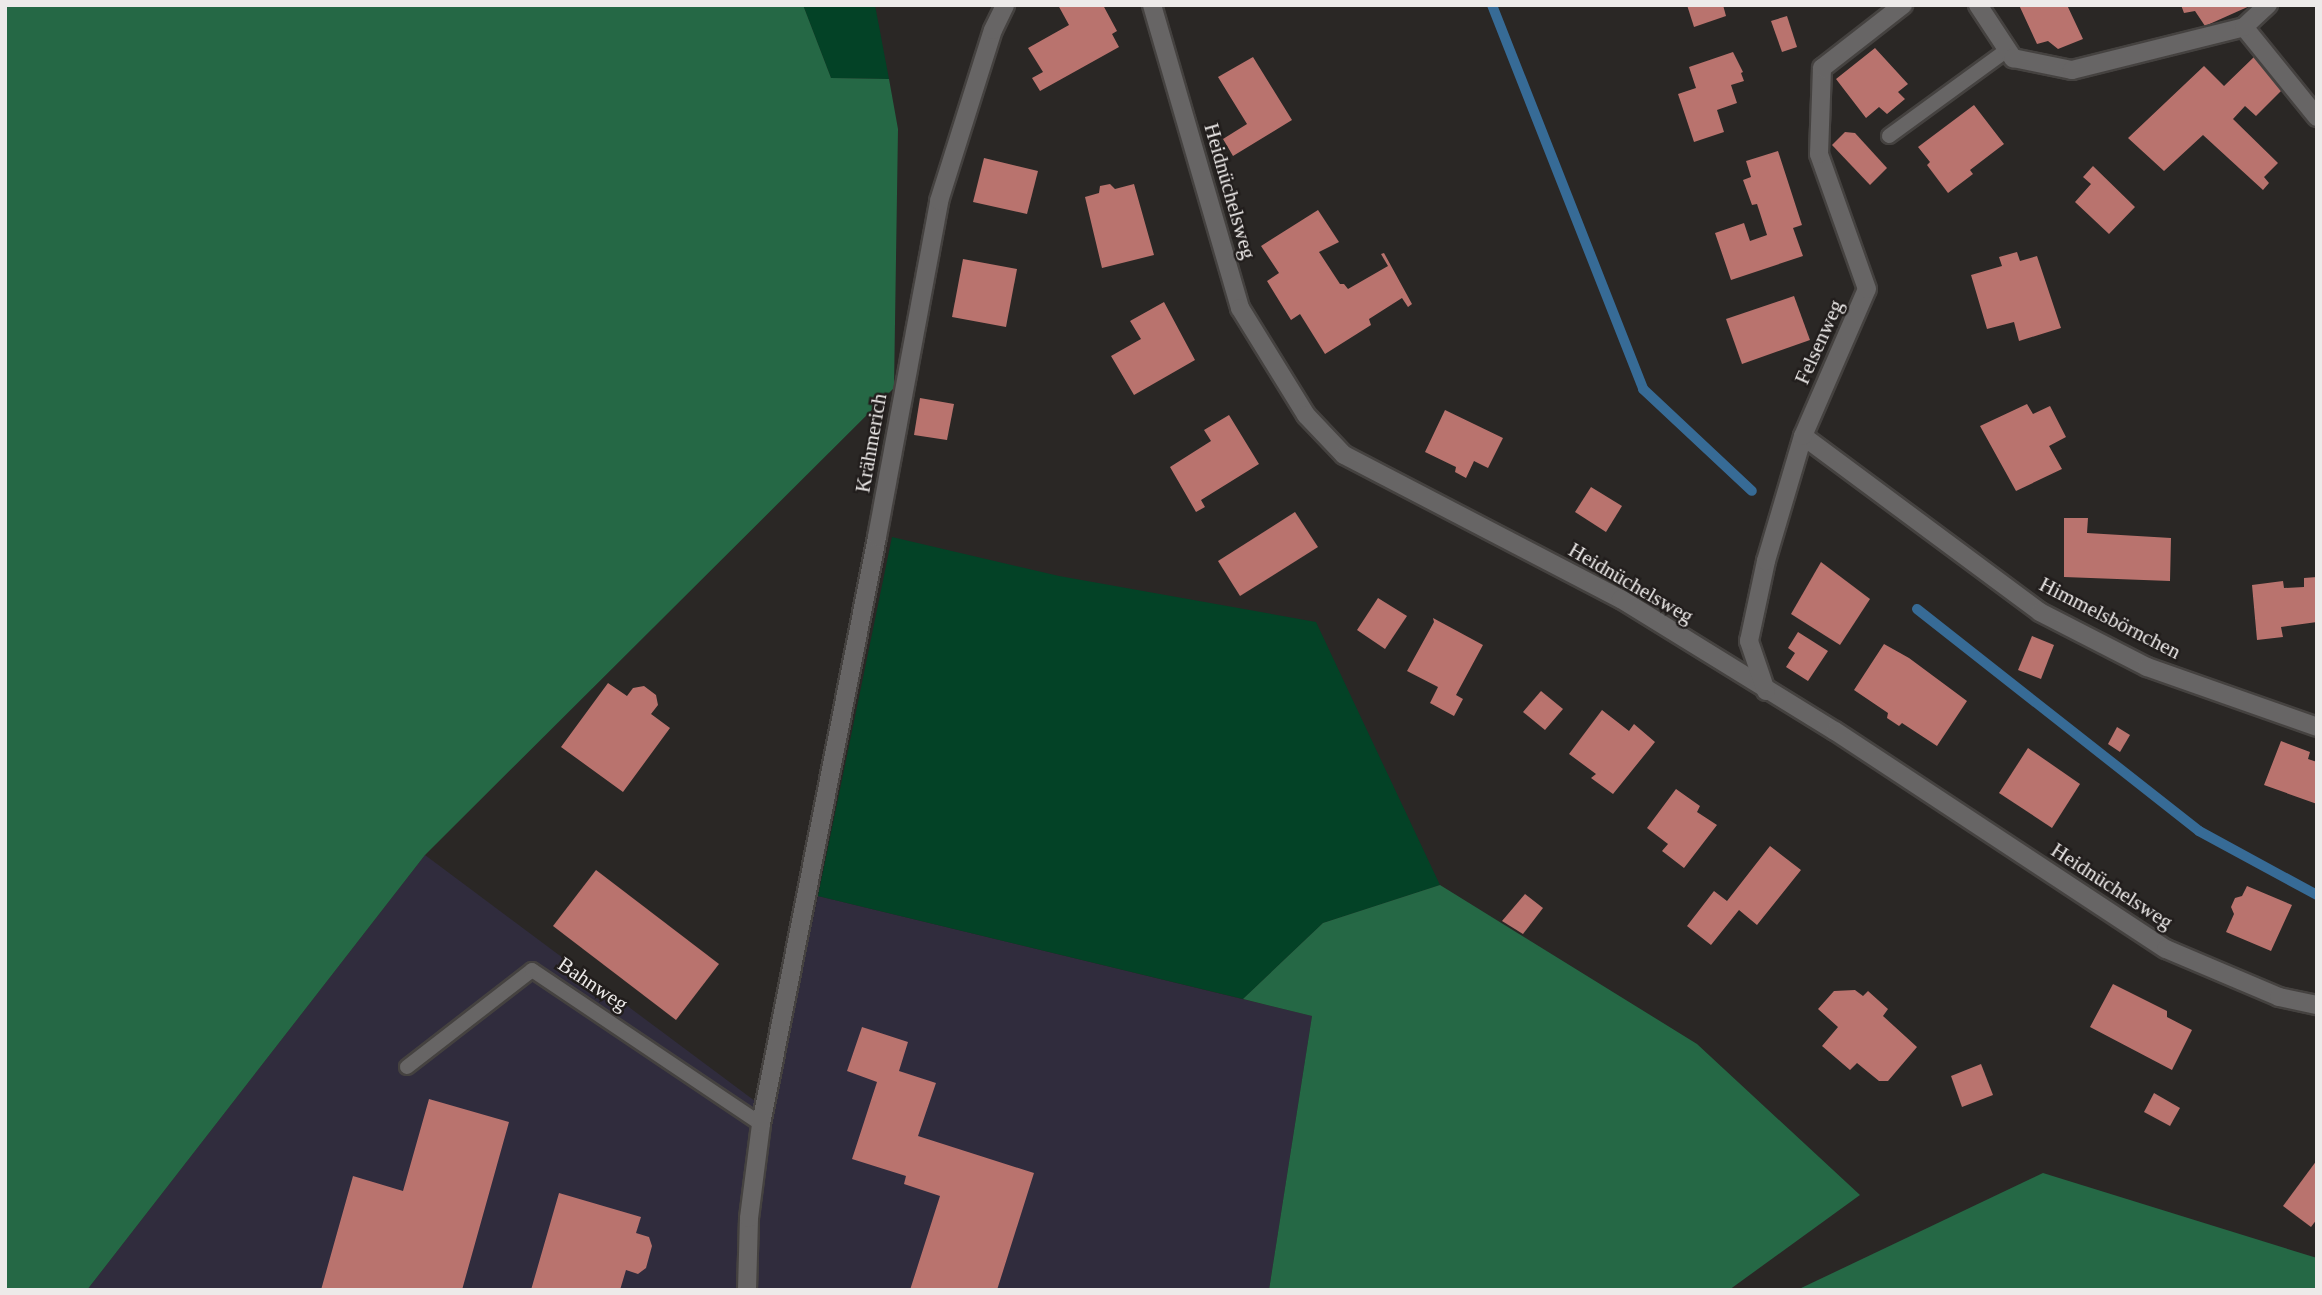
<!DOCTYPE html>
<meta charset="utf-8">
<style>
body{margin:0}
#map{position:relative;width:2322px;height:1295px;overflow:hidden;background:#2a2725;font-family:Georgia,serif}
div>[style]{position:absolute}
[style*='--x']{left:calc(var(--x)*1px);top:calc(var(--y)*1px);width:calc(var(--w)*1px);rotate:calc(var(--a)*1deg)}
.industrial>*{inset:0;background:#302c3d}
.green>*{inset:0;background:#034226}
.forest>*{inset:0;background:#256845}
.stream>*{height:10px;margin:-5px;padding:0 5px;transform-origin:5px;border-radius:5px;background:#376b96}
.building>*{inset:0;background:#b9736e}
.roads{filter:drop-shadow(2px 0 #454240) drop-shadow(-2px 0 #454240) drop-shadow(0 2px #454240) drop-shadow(0 -2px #454240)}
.lane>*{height:14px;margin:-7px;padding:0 7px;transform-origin:7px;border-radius:7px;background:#676565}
.street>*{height:18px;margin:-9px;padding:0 9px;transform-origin:9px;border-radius:9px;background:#676565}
span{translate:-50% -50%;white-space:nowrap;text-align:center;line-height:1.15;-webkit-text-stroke:5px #211d1c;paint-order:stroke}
.street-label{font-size:21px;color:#edeae9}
.frame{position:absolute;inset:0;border:7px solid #edeae9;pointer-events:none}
</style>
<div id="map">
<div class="industrial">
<div style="clip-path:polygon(425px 855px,771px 1113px,818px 896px,1312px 1016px,1269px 1290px,87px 1290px)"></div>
</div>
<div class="green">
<div style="clip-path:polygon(803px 5px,875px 5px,889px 79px,831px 78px)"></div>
<div style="clip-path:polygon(892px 537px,1059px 576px,1316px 622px,1440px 885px,1323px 923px,1243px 999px,818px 896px)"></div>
</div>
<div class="forest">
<div style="clip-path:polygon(5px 5px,803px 5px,831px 78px,889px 79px,898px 129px,894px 388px,425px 855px,87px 1290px,5px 1290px)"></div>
<div style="clip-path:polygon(1440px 885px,1697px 1044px,1860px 1195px,1729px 1290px,1269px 1290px,1312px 1016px,1243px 999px,1323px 923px)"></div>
<div style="clip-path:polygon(2043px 1173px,2317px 1258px,2317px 1290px,1797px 1290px)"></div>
</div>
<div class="stream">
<div style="--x:1492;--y:5;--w:413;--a:68.5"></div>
<div style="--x:1643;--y:389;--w:149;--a:43.1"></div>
<div style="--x:1917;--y:609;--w:359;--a:38.2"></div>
<div style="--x:2199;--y:831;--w:134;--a:28.5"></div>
</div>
<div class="building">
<div style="clip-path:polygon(1058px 5px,1103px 5px,1117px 31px,1112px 34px,1119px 47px,1040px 91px,1032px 78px,1043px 72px,1028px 48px,1069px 25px)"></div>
<div style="clip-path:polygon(1687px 5px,1723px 5px,1726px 16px,1694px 27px)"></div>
<div style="clip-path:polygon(2019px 5px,2067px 5px,2083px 39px,2058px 49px,2048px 41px,2037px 44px)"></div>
<div style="clip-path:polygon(2181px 5px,2252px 5px,2205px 26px,2195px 11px,2184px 13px)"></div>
<div style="clip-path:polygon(1787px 16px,1797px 47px,1782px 52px,1771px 21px)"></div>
<div style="clip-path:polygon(1875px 48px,1908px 84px,1898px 92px,1905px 99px,1887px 114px,1879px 107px,1866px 118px,1836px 79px)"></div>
<div style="clip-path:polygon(1733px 52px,1743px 72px,1741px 73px,1744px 81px,1731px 85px,1737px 103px,1717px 110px,1724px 132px,1694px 142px,1678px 94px,1696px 88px,1689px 67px)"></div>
<div style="clip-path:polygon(1253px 57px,1292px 120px,1233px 156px,1223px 139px,1247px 124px,1218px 77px)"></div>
<div style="clip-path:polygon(2254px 57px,2285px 87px,2256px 116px,2245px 106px,2233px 119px,2278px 163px,2264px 177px,2269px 183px,2263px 190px,2203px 135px,2164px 171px,2128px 138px,2204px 66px,2224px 86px)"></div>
<div style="clip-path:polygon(1974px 105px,2004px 144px,1970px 170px,1973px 174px,1948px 193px,1927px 165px,1930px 162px,1918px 147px)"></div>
<div style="clip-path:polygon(1845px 132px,1855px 133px,1887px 168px,1870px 185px,1832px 145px)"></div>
<div style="clip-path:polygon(1778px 151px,1802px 225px,1793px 228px,1803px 256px,1731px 280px,1715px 233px,1744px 223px,1750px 241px,1767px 235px,1757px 204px,1752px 205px,1743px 180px,1751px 177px,1746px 161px)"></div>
<div style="clip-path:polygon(984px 158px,1038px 171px,1027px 214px,973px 202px)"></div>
<div style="clip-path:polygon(2093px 166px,2135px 207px,2109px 234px,2075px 202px,2091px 184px,2083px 177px)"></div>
<div style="clip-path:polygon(1110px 184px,1115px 189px,1134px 184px,1154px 255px,1102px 268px,1085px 197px,1099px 193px,1100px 186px)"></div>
<div style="clip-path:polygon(1318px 210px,1339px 242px,1319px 252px,1340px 284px,1344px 284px,1348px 289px,1388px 266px,1381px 254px,1384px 253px,1412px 304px,1408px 307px,1402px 298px,1369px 319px,1371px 325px,1325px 354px,1300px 314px,1291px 320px,1267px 281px,1279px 273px,1261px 246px)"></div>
<div style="clip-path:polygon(2017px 252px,2020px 261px,2037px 256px,2061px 328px,2019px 341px,2014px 322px,1987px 329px,1971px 275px,2002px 266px,1999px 257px)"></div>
<div style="clip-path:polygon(963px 259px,1017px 269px,1006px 327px,952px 317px)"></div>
<div style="clip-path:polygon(1794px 296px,1810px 340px,1742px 364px,1726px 319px)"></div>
<div style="clip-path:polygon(1164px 302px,1195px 360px,1134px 395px,1111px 356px,1141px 339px,1130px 321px)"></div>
<div style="clip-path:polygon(920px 398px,954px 404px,947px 440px,914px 435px)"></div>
<div style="clip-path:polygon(2027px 404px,2033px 414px,2050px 406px,2066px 437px,2049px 446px,2062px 469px,2016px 491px,1980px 426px)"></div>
<div style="clip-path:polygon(1445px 410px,1503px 438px,1488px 468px,1474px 461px,1466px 478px,1455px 472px,1456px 467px,1425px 452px)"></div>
<div style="clip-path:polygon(1229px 415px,1259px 464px,1201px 500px,1205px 507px,1196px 512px,1170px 467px,1211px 441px,1204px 430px)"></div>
<div style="clip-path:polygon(1591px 487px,1622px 506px,1606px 532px,1575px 512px)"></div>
<div style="clip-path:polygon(1295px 512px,1318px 547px,1240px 596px,1218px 561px)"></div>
<div style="clip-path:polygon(2064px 518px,2088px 518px,2087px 533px,2171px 538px,2170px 581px,2064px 577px)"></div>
<div style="clip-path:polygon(1821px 562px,1870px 599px,1840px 645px,1791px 614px)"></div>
<div style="clip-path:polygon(2317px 577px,2317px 622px,2281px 627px,2283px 637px,2257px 640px,2252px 585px,2283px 581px,2284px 588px,2304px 587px,2304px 578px)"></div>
<div style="clip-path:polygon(1378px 598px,1407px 616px,1385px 649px,1357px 630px)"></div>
<div style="clip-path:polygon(1433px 618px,1483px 645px,1456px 695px,1463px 699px,1454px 716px,1430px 703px,1438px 687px,1407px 671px,1434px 622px)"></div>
<div style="clip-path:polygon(1798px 632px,1828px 651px,1808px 681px,1786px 667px,1795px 653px,1788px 648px)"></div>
<div style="clip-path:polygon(2032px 636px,2054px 645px,2041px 679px,2018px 670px)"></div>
<div style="clip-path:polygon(1884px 644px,1909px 658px,1967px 701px,1937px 746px,1902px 723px,1899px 726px,1887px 718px,1888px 713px,1854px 690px)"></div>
<div style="clip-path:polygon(608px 683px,627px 696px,633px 688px,644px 686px,656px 695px,658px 705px,651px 714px,670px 728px,623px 792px,561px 747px)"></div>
<div style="clip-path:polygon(1541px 691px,1563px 709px,1545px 730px,1523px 712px)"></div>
<div style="clip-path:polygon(1602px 710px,1629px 731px,1634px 724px,1655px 742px,1613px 794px,1591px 778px,1596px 774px,1569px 754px)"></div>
<div style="clip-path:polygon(2117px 727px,2130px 735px,2120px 752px,2108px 744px)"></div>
<div style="clip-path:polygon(2281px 741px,2310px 752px,2308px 759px,2317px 762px,2317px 804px,2264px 785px)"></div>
<div style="clip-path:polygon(2028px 748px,2080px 784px,2052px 828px,1999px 793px)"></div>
<div style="clip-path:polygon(1676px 789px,1700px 806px,1697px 812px,1717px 825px,1684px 868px,1662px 851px,1668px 844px,1647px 828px)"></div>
<div style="clip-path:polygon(1770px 846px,1801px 870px,1757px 925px,1739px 910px,1711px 945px,1687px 926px,1714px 891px,1727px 901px)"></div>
<div style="clip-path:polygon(596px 870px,719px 964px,676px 1020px,553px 926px)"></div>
<div style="clip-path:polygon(2247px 886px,2292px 905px,2271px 951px,2226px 932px,2234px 914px,2231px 907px,2235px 898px,2242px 896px)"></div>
<div style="clip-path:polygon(1525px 894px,1543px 908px,1523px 934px,1502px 921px)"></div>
<div style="clip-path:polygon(2113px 984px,2167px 1011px,2167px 1017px,2192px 1030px,2172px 1070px,2090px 1027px)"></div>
<div style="clip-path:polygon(1855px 990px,1863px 996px,1868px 991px,1888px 1009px,1883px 1016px,1917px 1047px,1888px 1081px,1879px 1081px,1857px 1063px,1850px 1070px,1822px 1046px,1838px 1027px,1818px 1009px,1834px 991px)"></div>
<div style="clip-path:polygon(862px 1027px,908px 1042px,899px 1071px,936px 1083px,918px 1136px,1034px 1173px,997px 1290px,910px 1290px,940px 1196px,904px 1184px,906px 1176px,852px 1159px,877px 1082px,847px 1071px)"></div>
<div style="clip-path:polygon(1981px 1064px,1993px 1095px,1962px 1107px,1951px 1076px)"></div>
<div style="clip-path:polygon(2154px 1093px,2180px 1108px,2170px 1126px,2144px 1112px)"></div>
<div style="clip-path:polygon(429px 1099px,509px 1122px,462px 1290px,321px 1290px,353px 1176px,403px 1191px)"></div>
<div style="clip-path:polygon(2317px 1160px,2317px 1219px,2311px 1227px,2283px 1206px)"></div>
<div style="clip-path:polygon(559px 1193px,641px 1217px,636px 1233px,649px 1237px,652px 1246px,646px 1268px,638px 1274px,626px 1270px,620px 1290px,531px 1290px)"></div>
</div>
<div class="roads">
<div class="lane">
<div style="--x:1889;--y:136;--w:146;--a:-36.1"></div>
<div style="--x:407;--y:1067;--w:158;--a:-37.8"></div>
<div style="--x:532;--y:970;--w:276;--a:33.9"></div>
</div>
<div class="street">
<div style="--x:1152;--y:5;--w:316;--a:73.8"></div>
<div style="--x:1240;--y:308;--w:126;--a:58.3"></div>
<div style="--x:1306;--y:415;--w:55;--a:46.5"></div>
<div style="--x:1344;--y:455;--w:312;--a:27.5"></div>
<div style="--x:1621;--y:599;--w:251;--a:31.7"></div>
<div style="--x:1835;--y:731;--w:396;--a:33.4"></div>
<div style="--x:2166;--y:949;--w:123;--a:23"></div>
<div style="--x:2279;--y:997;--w:39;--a:12"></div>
<div style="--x:1978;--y:5;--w:64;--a:56.6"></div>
<div style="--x:2013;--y:58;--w:60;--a:11.5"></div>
<div style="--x:2072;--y:70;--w:177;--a:-14"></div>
<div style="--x:2244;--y:27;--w:116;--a:51"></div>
<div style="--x:2244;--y:27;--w:33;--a:-43"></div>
<div style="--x:1803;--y:436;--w:295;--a:36.6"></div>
<div style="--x:2040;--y:612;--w:120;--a:27.2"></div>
<div style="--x:2147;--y:667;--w:180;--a:19.4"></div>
<div style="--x:1766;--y:691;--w:53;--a:-108.8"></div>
<div style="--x:1749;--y:641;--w:82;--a:-78"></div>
<div style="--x:1766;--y:561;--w:130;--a:-73.5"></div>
<div style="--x:1803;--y:436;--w:160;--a:-66.5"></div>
<div style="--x:1867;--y:289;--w:143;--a:-109.6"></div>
<div style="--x:1819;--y:154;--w:86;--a:-88"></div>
<div style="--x:1822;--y:68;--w:103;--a:-37.9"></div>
<div style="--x:747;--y:1290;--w:72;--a:-88.4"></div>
<div style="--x:749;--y:1218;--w:95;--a:-82.7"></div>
<div style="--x:761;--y:1124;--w:598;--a:-78.82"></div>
<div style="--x:877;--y:537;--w:342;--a:-79.5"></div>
<div style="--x:939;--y:201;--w:179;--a:-72.5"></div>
<div style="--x:993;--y:30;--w:28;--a:-64"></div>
</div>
</div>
<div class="street-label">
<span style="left:1230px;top:191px;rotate:74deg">Heidnüchelsweg</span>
<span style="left:1819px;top:342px;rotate:-66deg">Felsenweg</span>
<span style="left:871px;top:443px;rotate:-80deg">Krähmerich</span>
<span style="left:1631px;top:583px;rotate:30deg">Heidnüchelsweg</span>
<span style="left:2110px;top:618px;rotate:27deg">Himmelsbörnchen</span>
<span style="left:2112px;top:886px;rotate:33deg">Heidnüchelsweg</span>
<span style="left:593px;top:984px;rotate:34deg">Bahnweg</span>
</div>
<div class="frame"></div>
</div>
